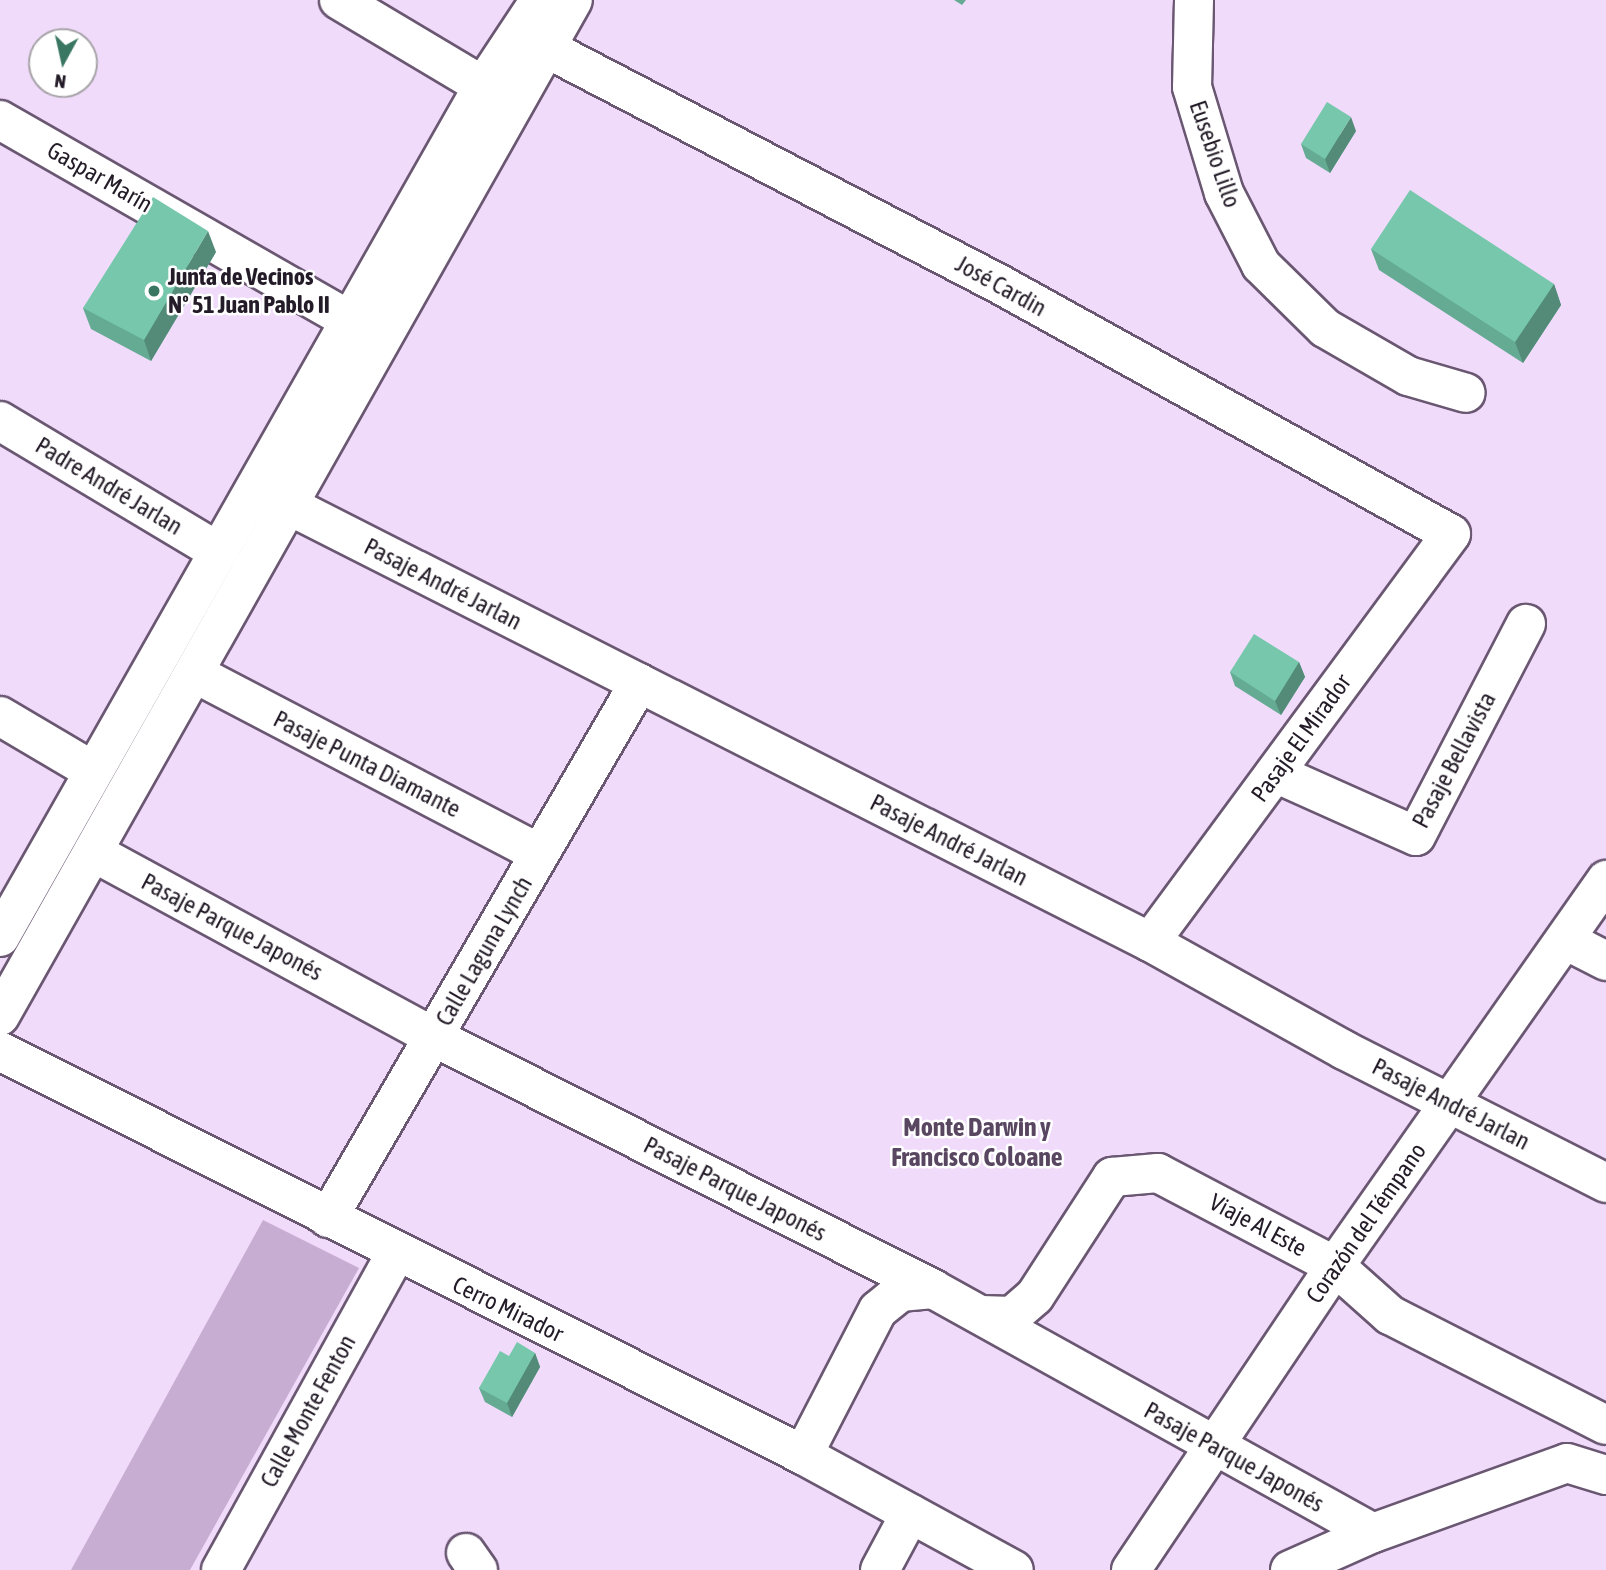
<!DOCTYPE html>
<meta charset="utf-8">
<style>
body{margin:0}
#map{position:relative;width:1606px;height:1570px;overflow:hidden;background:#f1dbfb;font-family:"Asap Condensed",sans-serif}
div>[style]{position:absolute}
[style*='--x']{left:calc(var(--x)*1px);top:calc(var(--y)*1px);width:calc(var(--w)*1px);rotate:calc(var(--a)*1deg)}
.green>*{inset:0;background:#c7add2}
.roads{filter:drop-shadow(2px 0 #6a5772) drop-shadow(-2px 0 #6a5772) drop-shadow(0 2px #6a5772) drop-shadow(0 -2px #6a5772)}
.minor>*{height:38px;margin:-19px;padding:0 19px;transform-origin:19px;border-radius:19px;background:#fff}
.wall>*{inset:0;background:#65ab93}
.shaded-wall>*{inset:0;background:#538b78}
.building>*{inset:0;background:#76c7ab}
.dots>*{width:19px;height:19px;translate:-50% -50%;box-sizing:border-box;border:4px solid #fff;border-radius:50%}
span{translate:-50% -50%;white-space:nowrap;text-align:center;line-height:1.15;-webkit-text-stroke:5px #fff;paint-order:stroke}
.street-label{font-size:24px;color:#231b27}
.poi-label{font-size:24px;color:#231b27;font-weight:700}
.left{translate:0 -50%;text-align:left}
.neighbourhood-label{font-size:26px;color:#594761;font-weight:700}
.north{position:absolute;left:28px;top:28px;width:70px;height:70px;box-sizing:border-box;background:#fff;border:2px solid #a7a4a9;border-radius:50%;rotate:188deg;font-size:19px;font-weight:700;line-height:28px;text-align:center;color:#231b27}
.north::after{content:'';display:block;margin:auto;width:24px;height:32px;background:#3a7763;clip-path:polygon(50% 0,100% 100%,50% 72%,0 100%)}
</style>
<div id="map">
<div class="green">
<div style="clip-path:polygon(263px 1220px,359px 1268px,190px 1570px,71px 1570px)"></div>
</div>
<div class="roads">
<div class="minor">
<div style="--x:339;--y:0;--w:168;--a:30.8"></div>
<div style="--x:1194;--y:0;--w:87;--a:91.3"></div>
<div style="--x:1192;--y:87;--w:111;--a:73.2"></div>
<div style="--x:1224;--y:193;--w:81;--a:62.8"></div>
<div style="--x:1261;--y:265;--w:90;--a:44.5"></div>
<div style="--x:1325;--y:328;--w:96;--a:30"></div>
<div style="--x:1408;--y:376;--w:60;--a:16.3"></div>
<div style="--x:546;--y:48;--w:513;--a:27.51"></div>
<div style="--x:1001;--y:285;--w:514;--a:28.96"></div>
<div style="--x:1451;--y:534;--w:507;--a:126.42"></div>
<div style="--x:0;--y:120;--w:426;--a:29.8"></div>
<div style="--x:0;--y:421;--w:255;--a:30.9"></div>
<div style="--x:288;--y:505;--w:966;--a:26.88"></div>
<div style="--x:1150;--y:942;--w:222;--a:29.1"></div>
<div style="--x:1344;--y:1050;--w:294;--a:26.9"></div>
<div style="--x:194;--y:673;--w:390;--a:27.6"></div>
<div style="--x:0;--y:716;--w:108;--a:30.6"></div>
<div style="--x:1275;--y:773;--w:154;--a:24.1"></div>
<div style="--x:1416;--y:836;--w:239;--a:-62.6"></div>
<div style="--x:93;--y:852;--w:388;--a:28.5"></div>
<div style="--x:434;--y:1037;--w:559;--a:26.79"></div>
<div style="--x:933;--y:1289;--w:503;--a:29.01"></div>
<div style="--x:0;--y:937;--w:979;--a:-60.42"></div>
<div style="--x:483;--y:86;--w:103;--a:-56.5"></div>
<div style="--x:1567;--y:941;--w:44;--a:27.1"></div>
<div style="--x:0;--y:1016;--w:1166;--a:-60.58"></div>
<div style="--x:0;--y:1051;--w:899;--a:26.71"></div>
<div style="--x:803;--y:1455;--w:240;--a:28.6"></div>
<div style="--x:328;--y:1218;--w:619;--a:-59.83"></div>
<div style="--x:981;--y:1315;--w:31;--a:2"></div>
<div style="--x:1012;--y:1316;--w:30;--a:-41"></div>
<div style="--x:1035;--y:1296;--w:142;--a:-57.1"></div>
<div style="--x:1112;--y:1177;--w:46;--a:-5"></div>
<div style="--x:1158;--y:1173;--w:200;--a:27.7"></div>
<div style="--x:1335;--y:1266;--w:74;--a:41.7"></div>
<div style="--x:1390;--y:1315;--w:242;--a:27"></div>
<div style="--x:803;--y:1455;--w:163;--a:-62.7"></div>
<div style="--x:878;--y:1310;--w:28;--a:-39"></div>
<div style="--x:900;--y:1292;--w:33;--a:-5"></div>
<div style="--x:466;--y:1553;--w:21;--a:55"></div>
<div style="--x:221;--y:1570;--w:362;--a:-61.1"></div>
<div style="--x:880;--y:1570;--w:64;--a:-61.8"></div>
<div style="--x:1131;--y:1570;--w:366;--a:-56.1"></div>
<div style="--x:1335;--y:1266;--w:472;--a:-54.9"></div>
<div style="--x:1290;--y:1570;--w:91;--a:-24"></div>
<div style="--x:1373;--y:1533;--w:206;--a:-19.8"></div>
<div style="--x:1567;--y:1463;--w:41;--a:17.1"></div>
</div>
</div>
<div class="wall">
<div style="clip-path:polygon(954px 0,966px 0,962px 5px)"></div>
<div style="clip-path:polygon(1356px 131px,1330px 173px,1306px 158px,1301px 144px)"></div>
<div style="clip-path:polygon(1371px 249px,1554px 284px,1561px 305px,1523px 363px,1379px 270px)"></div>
<div style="clip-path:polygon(216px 252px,151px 361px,91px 329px,83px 308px)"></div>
<div style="clip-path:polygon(1299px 662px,1305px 677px,1281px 715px,1235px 686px,1230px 672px)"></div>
<div style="clip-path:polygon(535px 1353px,540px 1367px,512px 1417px,485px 1402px,479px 1388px,509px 1356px)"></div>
</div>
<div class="shaded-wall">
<div style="clip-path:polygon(1351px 117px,1356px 131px,1330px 173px,1325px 159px)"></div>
<div style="clip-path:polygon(208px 231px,216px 252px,151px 361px,144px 340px)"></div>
<div style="clip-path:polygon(1554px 284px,1561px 305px,1523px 363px,1515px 342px)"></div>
<div style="clip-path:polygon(1299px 662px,1305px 677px,1281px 715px,1275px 701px)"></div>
<div style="clip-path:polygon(535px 1353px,540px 1367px,512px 1417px,507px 1403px)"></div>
</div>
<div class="building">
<div style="clip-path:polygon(1327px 102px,1351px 117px,1325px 159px,1301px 144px)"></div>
<div style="clip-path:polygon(1410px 190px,1554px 284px,1515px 342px,1371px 249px)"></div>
<div style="clip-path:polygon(153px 197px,208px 231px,144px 340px,83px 308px)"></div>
<div style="clip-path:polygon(1254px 634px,1299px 662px,1275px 701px,1230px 672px)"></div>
<div style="clip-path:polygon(517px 1342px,535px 1353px,507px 1403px,479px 1388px,500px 1351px,509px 1356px)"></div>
</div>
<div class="dots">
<div style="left:154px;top:291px;background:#3a7763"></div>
</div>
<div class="street-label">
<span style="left:1215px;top:154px;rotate:71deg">Eusebio Lillo</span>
<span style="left:100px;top:177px;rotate:30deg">Gaspar Marín</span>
<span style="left:1001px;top:286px;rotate:29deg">José Cardin</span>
<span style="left:109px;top:486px;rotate:31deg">Padre André Jarlan</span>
<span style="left:443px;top:584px;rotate:27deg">Pasaje André Jarlan</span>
<span style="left:1301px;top:738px;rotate:-54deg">Pasaje El Mirador</span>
<span style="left:1454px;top:760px;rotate:-62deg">Pasaje Bellavista</span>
<span style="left:367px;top:764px;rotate:27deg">Pasaje Punta Diamante</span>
<span style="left:949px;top:840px;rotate:27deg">Pasaje André Jarlan</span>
<span style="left:232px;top:927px;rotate:28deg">Pasaje Parque Japonés</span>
<span style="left:484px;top:951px;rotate:-60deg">Calle Laguna Lynch</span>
<span style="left:1451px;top:1104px;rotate:27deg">Pasaje André Jarlan</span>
<span style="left:735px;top:1189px;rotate:27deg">Pasaje Parque Japonés</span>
<span style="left:1366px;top:1223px;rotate:-55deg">Corazón del Témpano</span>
<span style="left:1258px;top:1225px;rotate:28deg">Viaje Al Este</span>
<span style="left:508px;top:1309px;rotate:26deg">Cerro Mirador</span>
<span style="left:308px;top:1411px;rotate:-61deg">Calle Monte Fenton</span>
<span style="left:1234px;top:1457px;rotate:29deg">Pasaje Parque Japonés</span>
</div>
<div class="poi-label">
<span class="left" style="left:168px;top:291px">Junta de Vecinos<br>Nº 51 Juan Pablo II</span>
</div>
<div class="neighbourhood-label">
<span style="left:977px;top:1143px">Monte Darwin y<br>Francisco Coloane</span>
</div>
<div class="north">N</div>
</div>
